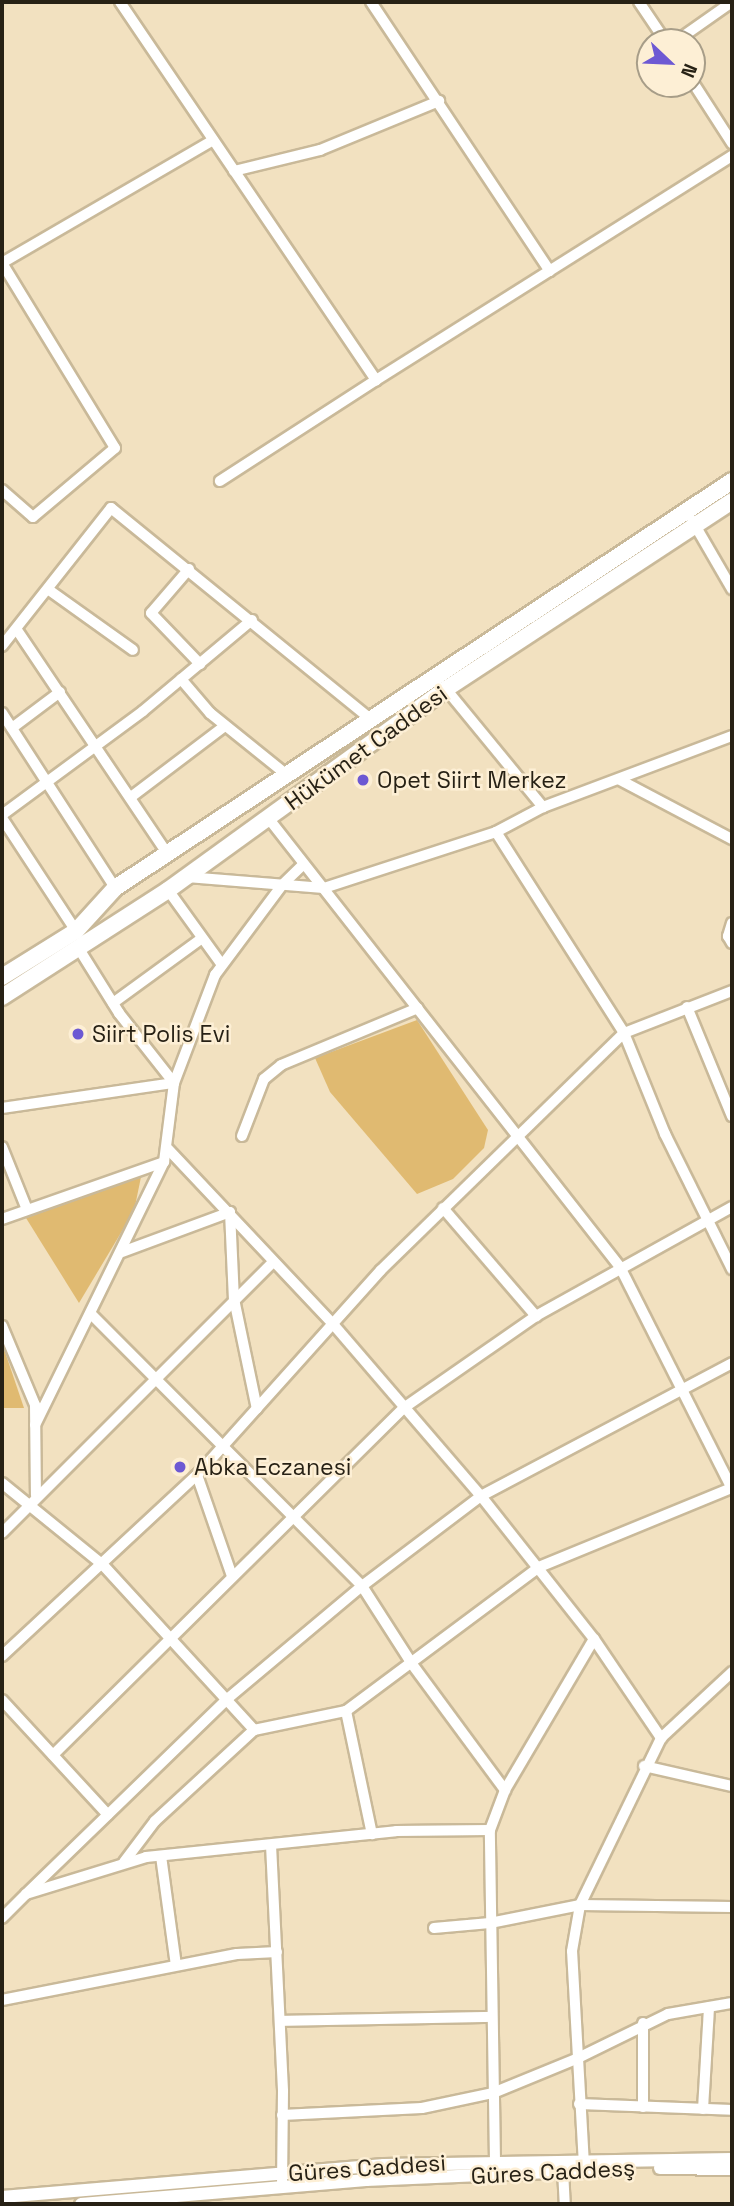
<!DOCTYPE html>
<meta charset="utf-8">
<style>
body{margin:0}
#map{position:relative;width:734px;height:2206px;overflow:hidden;background:#f2e1c0;font-family:"Space Grotesk",sans-serif}
div>[style]{position:absolute}
[style*='--x']{left:calc(var(--x)*1px);top:calc(var(--y)*1px);width:calc(var(--w)*1px);rotate:calc(var(--a)*1deg)}
.green>*{inset:0;background:#e0ba71}
.roads{filter:drop-shadow(2px 0 #c9b999) drop-shadow(-2px 0 #c9b999) drop-shadow(0 2px #c9b999) drop-shadow(0 -2px #c9b999)}
.minor>*{height:10px;margin:-5px;padding:0 5px;transform-origin:5px;border-radius:5px;background:#fff}
.tertiary>*{height:12px;margin:-6px;padding:0 6px;transform-origin:6px;border-radius:6px;background:#fff}
.primary>*{height:16px;margin:-8px;padding:0 8px;transform-origin:8px;border-radius:8px;background:#fff}
.dots>*{width:19px;height:19px;translate:-50% -50%;box-sizing:border-box;border:4px solid #fdefd5;border-radius:50%}
span{translate:-50% -50%;white-space:nowrap;text-align:center;line-height:1.15;-webkit-text-stroke:5px #fdefd5;paint-order:stroke}
.street-label{font-size:23px;color:#272115}
.poi-label{font-size:23px;color:#272115}
.left{translate:0 -50%;text-align:left}
.frame{position:absolute;inset:0;border:4px solid #272115;pointer-events:none}
.north{position:absolute;left:636px;top:28px;width:70px;height:70px;box-sizing:border-box;background:#fdefd5;border:2px solid #a79d88;border-radius:50%;rotate:113deg;font-size:19px;font-weight:700;line-height:28px;text-align:center;color:#272115}
.north::after{content:'';display:block;margin:auto;width:24px;height:32px;background:#6d59d3;clip-path:polygon(50% 0,100% 100%,50% 72%,0 100%)}
</style>
<div id="map">
<div class="green">
<div style="clip-path:polygon(417px 1020px,488px 1130px,484px 1148px,453px 1179px,417px 1194px,330px 1092px,315px 1058px)"></div>
<div style="clip-path:polygon(141px 1177px,134px 1211px,79px 1303px,26px 1218px)"></div>
<div style="clip-path:polygon(2px 1346px,4px 1349px,24px 1408px,2px 1408px)"></div>
</div>
<div class="roads">
<div class="minor">
<div style="--x:120;--y:2;--w:457;--a:55.9"></div>
<div style="--x:376;--y:380;--w:186;--a:147.1"></div>
<div style="--x:371;--y:2;--w:323;--a:56.4"></div>
<div style="--x:639;--y:2;--w:48;--a:56"></div>
<div style="--x:675;--y:42;--w:70;--a:-35.1"></div>
<div style="--x:692;--y:81;--w:74;--a:57.2"></div>
<div style="--x:234;--y:171;--w:89;--a:-13.7"></div>
<div style="--x:320;--y:150;--w:129;--a:-22.4"></div>
<div style="--x:376;--y:380;--w:421;--a:-32.2"></div>
<div style="--x:2;--y:490;--w:41;--a:41.1"></div>
<div style="--x:33;--y:517;--w:107;--a:-40.1"></div>
<div style="--x:115;--y:448;--w:217;--a:-121.4"></div>
<div style="--x:2;--y:263;--w:244;--a:-30.2"></div>
<div style="--x:692;--y:520;--w:80;--a:59.9"></div>
<div style="--x:189;--y:569;--w:58;--a:130.8"></div>
<div style="--x:151;--y:613;--w:71;--a:46.1"></div>
<div style="--x:49;--y:590;--w:103;--a:35.5"></div>
<div style="--x:17;--y:630;--w:269;--a:56.1"></div>
<div style="--x:2;--y:646;--w:176;--a:-51.7"></div>
<div style="--x:111;--y:508;--w:333;--a:39.1"></div>
<div style="--x:181;--y:679;--w:45;--a:49.5"></div>
<div style="--x:210;--y:713;--w:97;--a:38.8"></div>
<div style="--x:446;--y:689;--w:153;--a:50.6"></div>
<div style="--x:2;--y:713;--w:208;--a:57.1"></div>
<div style="--x:12;--y:728;--w:60;--a:-36.9"></div>
<div style="--x:620;--y:780;--w:127;--a:27.8"></div>
<div style="--x:131;--y:797;--w:118;--a:-37.1"></div>
<div style="--x:2;--y:815;--w:175;--a:-36.4"></div>
<div style="--x:143;--y:711;--w:142;--a:-39.9"></div>
<div style="--x:2;--y:818;--w:135;--a:56.8"></div>
<div style="--x:269;--y:819;--w:569;--a:51.92"></div>
<div style="--x:620;--y:1267;--w:249;--a:63.2"></div>
<div style="--x:496;--y:832;--w:238;--a:57.5"></div>
<div style="--x:624;--y:1033;--w:109;--a:67.9"></div>
<div style="--x:665;--y:1134;--w:151;--a:63.6"></div>
<div style="--x:187;--y:877;--w:137;--a:4.6"></div>
<div style="--x:324;--y:888;--w:181;--a:-18"></div>
<div style="--x:496;--y:832;--w:53;--a:-28"></div>
<div style="--x:543;--y:807;--w:202;--a:-20.6"></div>
<div style="--x:168;--y:890;--w:92;--a:54.2"></div>
<div style="--x:732;--y:923;--w:14;--a:107"></div>
<div style="--x:728;--y:936;--w:8;--a:60"></div>
<div style="--x:113;--y:1003;--w:110;--a:-36.1"></div>
<div style="--x:687;--y:1007;--w:118;--a:67.6"></div>
<div style="--x:2;--y:1108;--w:174;--a:-8.3"></div>
<div style="--x:174;--y:1083;--w:89;--a:-128.2"></div>
<div style="--x:119;--y:1013;--w:75;--a:-122"></div>
<div style="--x:242;--y:1136;--w:61;--a:-68.9"></div>
<div style="--x:264;--y:1079;--w:22;--a:-39"></div>
<div style="--x:281;--y:1065;--w:148;--a:-22.6"></div>
<div style="--x:2;--y:1147;--w:65;--a:68.2"></div>
<div style="--x:168;--y:1149;--w:241;--a:46.7"></div>
<div style="--x:333;--y:1324;--w:227;--a:49.3"></div>
<div style="--x:481;--y:1496;--w:182;--a:51.7"></div>
<div style="--x:594;--y:1639;--w:120;--a:55.9"></div>
<div style="--x:443;--y:1208;--w:143;--a:49.3"></div>
<div style="--x:230;--y:1212;--w:87;--a:87.4"></div>
<div style="--x:234;--y:1299;--w:112;--a:78.2"></div>
<div style="--x:2;--y:1219;--w:172;--a:-19.4"></div>
<div style="--x:122;--y:1252;--w:115;--a:-20.3"></div>
<div style="--x:92;--y:1315;--w:383;--a:45.1"></div>
<div style="--x:362;--y:1586;--w:93;--a:57.3"></div>
<div style="--x:412;--y:1664;--w:157;--a:53.6"></div>
<div style="--x:2;--y:1326;--w:86;--a:67.3"></div>
<div style="--x:35;--y:1405;--w:90;--a:89.4"></div>
<div style="--x:35;--y:1425;--w:293;--a:-63.9"></div>
<div style="--x:164;--y:1162;--w:80;--a:-82.8"></div>
<div style="--x:174;--y:1083;--w:116;--a:-69.2"></div>
<div style="--x:215;--y:975;--w:112;--a:-53.3"></div>
<div style="--x:282;--y:885;--w:30;--a:-44"></div>
<div style="--x:197;--y:1475;--w:107;--a:70.9"></div>
<div style="--x:2;--y:1483;--w:130;--a:39.1"></div>
<div style="--x:103;--y:1565;--w:224;--a:47.5"></div>
<div style="--x:2;--y:1533;--w:383;--a:-45"></div>
<div style="--x:2;--y:1656;--w:266;--a:-42.9"></div>
<div style="--x:197;--y:1475;--w:275;--a:-48.1"></div>
<div style="--x:381;--y:1270;--w:339;--a:-44.3"></div>
<div style="--x:624;--y:1033;--w:116;--a:-21.3"></div>
<div style="--x:2;--y:1700;--w:156;--a:47.3"></div>
<div style="--x:346;--y:1711;--w:126;--a:78.1"></div>
<div style="--x:53;--y:1755;--w:495;--a:-44.7"></div>
<div style="--x:405;--y:1407;--w:160;--a:-34.8"></div>
<div style="--x:536;--y:1316;--w:224;--a:-29.1"></div>
<div style="--x:644;--y:1766;--w:90;--a:12.8"></div>
<div style="--x:271;--y:1845;--w:246;--a:87.2"></div>
<div style="--x:283;--y:2091;--w:94;--a:90.6"></div>
<div style="--x:161;--y:1856;--w:110;--a:82.2"></div>
<div style="--x:124;--y:1862;--w:51;--a:-52.9"></div>
<div style="--x:155;--y:1821;--w:134;--a:-42.6"></div>
<div style="--x:254;--y:1730;--w:94;--a:-11.7"></div>
<div style="--x:346;--y:1711;--w:241;--a:-36.7"></div>
<div style="--x:539;--y:1567;--w:209;--a:-22.3"></div>
<div style="--x:26;--y:1894;--w:279;--a:-44.1"></div>
<div style="--x:226;--y:1700;--w:177;--a:-40"></div>
<div style="--x:362;--y:1586;--w:149;--a:-37.1"></div>
<div style="--x:481;--y:1496;--w:284;--a:-27.9"></div>
<div style="--x:2;--y:1918;--w:34;--a:-45"></div>
<div style="--x:26;--y:1894;--w:126;--a:-17.1"></div>
<div style="--x:146;--y:1857;--w:251;--a:-5.9"></div>
<div style="--x:396;--y:1831;--w:94;--a:-0.6"></div>
<div style="--x:434;--y:1928;--w:56;--a:-5.1"></div>
<div style="--x:490;--y:1923;--w:92;--a:-11.3"></div>
<div style="--x:580;--y:1905;--w:152;--a:0.8"></div>
<div style="--x:2;--y:2000;--w:239;--a:-11.1"></div>
<div style="--x:237;--y:1954;--w:40;--a:-2.9"></div>
<div style="--x:280;--y:2021;--w:212;--a:-1.1"></div>
<div style="--x:643;--y:2023;--w:84;--a:90"></div>
<div style="--x:579;--y:2104;--w:153;--a:2.2"></div>
<div style="--x:703;--y:2109;--w:102;--a:-86.6"></div>
<div style="--x:282;--y:2115;--w:140;--a:-2.9"></div>
<div style="--x:422;--y:2108;--w:73;--a:-11.9"></div>
<div style="--x:493;--y:2093;--w:90;--a:-22.3"></div>
<div style="--x:576;--y:2059;--w:102;--a:-26.1"></div>
<div style="--x:668;--y:2014;--w:65;--a:-9.8"></div>
<div style="--x:495;--y:2161;--w:331;--a:-90.9"></div>
<div style="--x:490;--y:1830;--w:43;--a:-69.4"></div>
<div style="--x:505;--y:1790;--w:175;--a:-59.5"></div>
<div style="--x:584;--y:2165;--w:214;--a:-93.2"></div>
<div style="--x:572;--y:1951;--w:47;--a:-80.1"></div>
<div style="--x:580;--y:1905;--w:186;--a:-64.1"></div>
<div style="--x:661;--y:1738;--w:97;--a:-42.9"></div>
<div style="--x:563;--y:2170;--w:34;--a:87"></div>
</div>
<div class="tertiary">
<div style="--x:660;--y:2168;--w:72;--a:0.8"></div>
<div style="--x:2;--y:2197;--w:383;--a:-4.8"></div>
<div style="--x:384;--y:2165;--w:348;--a:-1"></div>
<div style="--x:81;--y:2204;--w:286;--a:-4.8"></div>
<div style="--x:366;--y:2180;--w:248;--a:-2.5"></div>
</div>
<div class="primary">
<div style="--x:2;--y:977;--w:87;--a:-31.9"></div>
<div style="--x:76;--y:931;--w:58;--a:-47.8"></div>
<div style="--x:115;--y:888;--w:739;--a:-33.41"></div>
<div style="--x:2;--y:997;--w:197;--a:-32.8"></div>
<div style="--x:168;--y:890;--w:343;--a:-35.9"></div>
<div style="--x:446;--y:689;--w:342;--a:-33.3"></div>
</div>
</div>
<div class="dots">
<div style="left:363px;top:780px;background:#6d59d3"></div>
<div style="left:78px;top:1034px;background:#6d59d3"></div>
<div style="left:180px;top:1467px;background:#6d59d3"></div>
</div>
<div class="street-label">
<span style="left:366px;top:748px;rotate:-36deg">Hükümet Caddesi</span>
<span style="left:367px;top:2168px;rotate:-4deg">Güres Caddesi</span>
<span style="left:553px;top:2172px;rotate:-3deg">Güres Caddesş</span>
</div>
<div class="poi-label">
<span class="left" style="left:377px;top:780px">Opet Siirt Merkez</span>
<span class="left" style="left:92px;top:1034px">Siirt Polis Evi</span>
<span class="left" style="left:194px;top:1467px">Abka Eczanesi</span>
</div>
<div class="frame"></div>
<div class="north">N</div>
</div>
